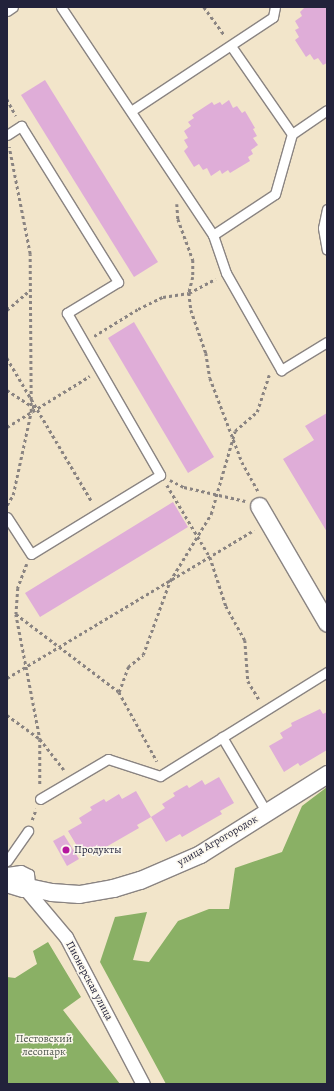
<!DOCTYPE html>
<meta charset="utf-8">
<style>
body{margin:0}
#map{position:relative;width:334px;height:1091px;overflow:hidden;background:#f2e5ca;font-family:Alegreya,serif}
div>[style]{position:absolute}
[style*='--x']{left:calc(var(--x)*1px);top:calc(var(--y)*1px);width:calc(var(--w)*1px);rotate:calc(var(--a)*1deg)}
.forest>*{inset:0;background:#8ab065}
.building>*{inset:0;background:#dfadd8}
.path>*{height:2.5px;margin-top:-1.25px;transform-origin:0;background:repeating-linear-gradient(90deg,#8a8482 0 3px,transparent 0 6px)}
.roads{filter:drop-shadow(1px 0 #8a8482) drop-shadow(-1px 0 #8a8482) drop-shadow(0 1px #8a8482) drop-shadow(0 -1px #8a8482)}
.service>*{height:9px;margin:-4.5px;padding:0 4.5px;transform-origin:4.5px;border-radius:4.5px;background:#fff}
.pedestrian>*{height:13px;margin:-6.5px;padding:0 6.5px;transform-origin:6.5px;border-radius:6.5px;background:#fff}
.minor>*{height:17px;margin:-8.5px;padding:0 8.5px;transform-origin:8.5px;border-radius:8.5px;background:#fff}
.tertiary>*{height:22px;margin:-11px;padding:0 11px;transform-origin:11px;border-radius:11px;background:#fff}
.dots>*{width:11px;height:11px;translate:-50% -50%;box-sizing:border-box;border:2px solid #fbf7ec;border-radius:50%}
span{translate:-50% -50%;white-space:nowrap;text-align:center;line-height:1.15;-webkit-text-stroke:3px #fbf7ec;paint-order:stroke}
.street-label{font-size:11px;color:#22223b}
.poi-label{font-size:11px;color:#22223b}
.left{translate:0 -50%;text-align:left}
.park-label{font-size:11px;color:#4c554c}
.frame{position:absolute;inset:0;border:8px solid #22223b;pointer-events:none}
</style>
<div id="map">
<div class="forest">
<div style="clip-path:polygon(327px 787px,327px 1084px,166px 1084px,100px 962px,115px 917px,147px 912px,133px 960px,149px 962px,178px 921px,209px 909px,229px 909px,235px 868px,282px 852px,302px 806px)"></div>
<div style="clip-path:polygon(48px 942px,81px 997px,63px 1010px,120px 1084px,7px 1084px,7px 977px,15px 978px,37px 964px,33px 951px)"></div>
</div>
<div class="building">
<div style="clip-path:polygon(305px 7px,327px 7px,327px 63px,323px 65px,318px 58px,314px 60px,310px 54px,306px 57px,295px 40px,299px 37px,295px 30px,299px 28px,295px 21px,302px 16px,300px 12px)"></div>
<div style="clip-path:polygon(45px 80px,158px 262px,134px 277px,21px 95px)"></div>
<div style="clip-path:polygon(229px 100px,233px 108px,237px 106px,242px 113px,245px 111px,255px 128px,253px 129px,257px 136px,253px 138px,258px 145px,251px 150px,253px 154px,248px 157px,250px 161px,230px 173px,228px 170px,222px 174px,220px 170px,211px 176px,207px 168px,203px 170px,199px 164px,194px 167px,184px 151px,188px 147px,184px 140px,188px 138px,184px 131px,191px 126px,188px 122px,194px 118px,192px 115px,212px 102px,214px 105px,220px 102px,222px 105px)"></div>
<div style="clip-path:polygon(134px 322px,214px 457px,188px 473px,108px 338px)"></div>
<div style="clip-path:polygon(327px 413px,327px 532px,283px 459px,314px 440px,305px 426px)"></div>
<div style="clip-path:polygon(173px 502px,188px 527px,40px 617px,25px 593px)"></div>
<div style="clip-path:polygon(320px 709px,323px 714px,327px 712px,327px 750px,300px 766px,298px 763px,284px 772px,269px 746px,283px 738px,280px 733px,292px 726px,291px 723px)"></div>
<div style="clip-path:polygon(219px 777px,234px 803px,220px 811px,222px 814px,182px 837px,180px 834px,166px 842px,151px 817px,165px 808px,162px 804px,175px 796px,173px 793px,187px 785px,189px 788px,202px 780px,205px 785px)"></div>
<div style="clip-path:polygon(136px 791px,151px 817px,137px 825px,139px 828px,99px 851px,97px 848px,83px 856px,68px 831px,82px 823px,79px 818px,92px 810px,90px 807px,104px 799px,106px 802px,119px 794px,122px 799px)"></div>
<div style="clip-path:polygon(64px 835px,79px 859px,67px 866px,53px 841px)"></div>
</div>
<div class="path">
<div style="--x:204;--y:7;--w:34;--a:54"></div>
<div style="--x:7;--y:99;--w:19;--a:62"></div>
<div style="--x:177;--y:204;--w:15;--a:86"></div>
<div style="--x:178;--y:219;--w:44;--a:69.9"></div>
<div style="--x:193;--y:260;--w:17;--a:90"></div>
<div style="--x:193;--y:277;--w:16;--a:104"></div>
<div style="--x:189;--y:293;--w:17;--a:83"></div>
<div style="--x:191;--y:310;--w:46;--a:70.8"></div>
<div style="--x:206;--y:353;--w:25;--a:81"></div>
<div style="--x:210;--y:378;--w:90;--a:69.1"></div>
<div style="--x:242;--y:462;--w:33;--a:61"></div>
<div style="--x:7;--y:310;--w:30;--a:-41"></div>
<div style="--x:94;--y:336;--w:52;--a:-31.5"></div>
<div style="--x:138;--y:309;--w:28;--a:-26"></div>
<div style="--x:163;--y:297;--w:26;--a:-9"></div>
<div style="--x:189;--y:293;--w:30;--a:-28"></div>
<div style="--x:7;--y:358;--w:167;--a:59.4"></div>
<div style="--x:7;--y:390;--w:33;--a:33"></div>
<div style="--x:7;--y:427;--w:97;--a:-31.6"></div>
<div style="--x:170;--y:480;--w:16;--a:27"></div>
<div style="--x:184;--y:487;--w:63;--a:12.9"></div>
<div style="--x:167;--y:485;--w:84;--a:59.2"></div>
<div style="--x:210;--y:557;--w:52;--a:71.9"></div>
<div style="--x:226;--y:606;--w:39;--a:61"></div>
<div style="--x:245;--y:640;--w:41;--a:85.8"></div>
<div style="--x:248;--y:681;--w:21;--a:59"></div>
<div style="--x:7;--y:505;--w:12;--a:-59"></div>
<div style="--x:13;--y:495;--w:85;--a:-77.8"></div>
<div style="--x:31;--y:412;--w:158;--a:-90.4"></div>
<div style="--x:30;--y:254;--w:109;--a:-101.1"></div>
<div style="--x:27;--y:564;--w:26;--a:111"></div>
<div style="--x:18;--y:588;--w:26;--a:94"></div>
<div style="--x:16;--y:614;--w:127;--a:79.1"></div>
<div style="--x:40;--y:739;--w:46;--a:90"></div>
<div style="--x:16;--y:614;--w:129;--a:37.1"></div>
<div style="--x:119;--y:692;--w:79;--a:61.2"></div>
<div style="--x:7;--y:678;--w:288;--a:-30.9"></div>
<div style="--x:119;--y:692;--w:27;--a:-70"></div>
<div style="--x:128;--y:667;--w:19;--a:-39"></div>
<div style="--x:143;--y:655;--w:79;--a:-70"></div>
<div style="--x:170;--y:581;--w:79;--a:-58.5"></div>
<div style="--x:211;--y:514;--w:86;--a:-73.9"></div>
<div style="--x:235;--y:431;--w:29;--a:-41"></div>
<div style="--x:257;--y:412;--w:39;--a:-72"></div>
<div style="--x:7;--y:715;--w:41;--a:36"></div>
<div style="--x:40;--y:739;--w:39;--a:52"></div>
<div style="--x:32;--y:820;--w:12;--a:-70"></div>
</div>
<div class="roads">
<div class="service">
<div style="--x:61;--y:7;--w:274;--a:56.3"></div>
<div style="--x:213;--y:235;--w:40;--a:71.1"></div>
<div style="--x:226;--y:273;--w:112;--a:60.4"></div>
<div style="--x:281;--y:370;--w:54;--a:-31.3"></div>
<div style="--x:7;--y:11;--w:7;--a:-34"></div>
<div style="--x:231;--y:46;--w:107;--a:55.3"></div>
<div style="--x:131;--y:111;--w:170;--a:-33.5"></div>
<div style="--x:273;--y:17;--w:10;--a:-79"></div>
<div style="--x:7;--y:135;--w:17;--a:-33"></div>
<div style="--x:21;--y:126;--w:184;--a:58.1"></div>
<div style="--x:118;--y:282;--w:60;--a:148.7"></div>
<div style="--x:67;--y:313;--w:187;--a:60.1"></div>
<div style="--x:160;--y:475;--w:151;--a:148.5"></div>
<div style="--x:31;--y:554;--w:44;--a:-123"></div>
<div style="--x:327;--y:209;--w:19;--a:102"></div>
<div style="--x:323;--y:228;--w:22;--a:80"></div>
<div style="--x:213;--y:235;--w:74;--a:-33.5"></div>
<div style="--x:275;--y:194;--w:62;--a:-74.2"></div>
<div style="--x:292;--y:134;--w:42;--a:-34.4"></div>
<div style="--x:222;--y:737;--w:88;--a:59.4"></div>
<div style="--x:40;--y:799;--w:79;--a:-30.5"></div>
<div style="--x:108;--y:759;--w:55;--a:18.1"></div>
<div style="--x:160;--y:776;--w:197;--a:-31.9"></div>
<div style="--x:7;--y:861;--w:37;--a:-55"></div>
<div style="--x:7;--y:872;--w:14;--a:-8"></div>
<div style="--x:21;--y:870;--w:9;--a:27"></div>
<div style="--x:29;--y:874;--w:9;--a:84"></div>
<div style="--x:30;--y:883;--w:7;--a:153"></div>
</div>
<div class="pedestrian">
<div style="--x:23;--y:886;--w:67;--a:49.9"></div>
<div style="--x:66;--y:937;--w:166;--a:62.4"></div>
</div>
<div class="minor">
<div style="--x:259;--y:506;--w:135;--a:59.8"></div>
<div style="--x:23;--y:886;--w:29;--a:12"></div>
<div style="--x:51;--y:892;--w:28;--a:4"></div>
<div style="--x:79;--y:894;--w:35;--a:-10"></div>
<div style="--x:113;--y:888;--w:28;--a:-17"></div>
<div style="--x:140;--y:880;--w:65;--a:-23.4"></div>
<div style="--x:200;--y:854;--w:150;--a:-32.2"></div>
</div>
<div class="tertiary">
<div style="--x:7;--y:881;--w:17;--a:17"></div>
</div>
</div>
<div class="dots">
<div style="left:66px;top:850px;background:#b5179e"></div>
</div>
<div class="street-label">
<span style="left:218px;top:841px;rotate:-30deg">улица Агрогородок</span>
<span style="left:89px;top:981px;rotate:62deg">Пионерская улица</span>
</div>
<div class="poi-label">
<span class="left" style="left:74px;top:850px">Продукты</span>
</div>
<div class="park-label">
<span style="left:44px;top:1046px">Пестовский<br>лесопарк</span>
</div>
<div class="frame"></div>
</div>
